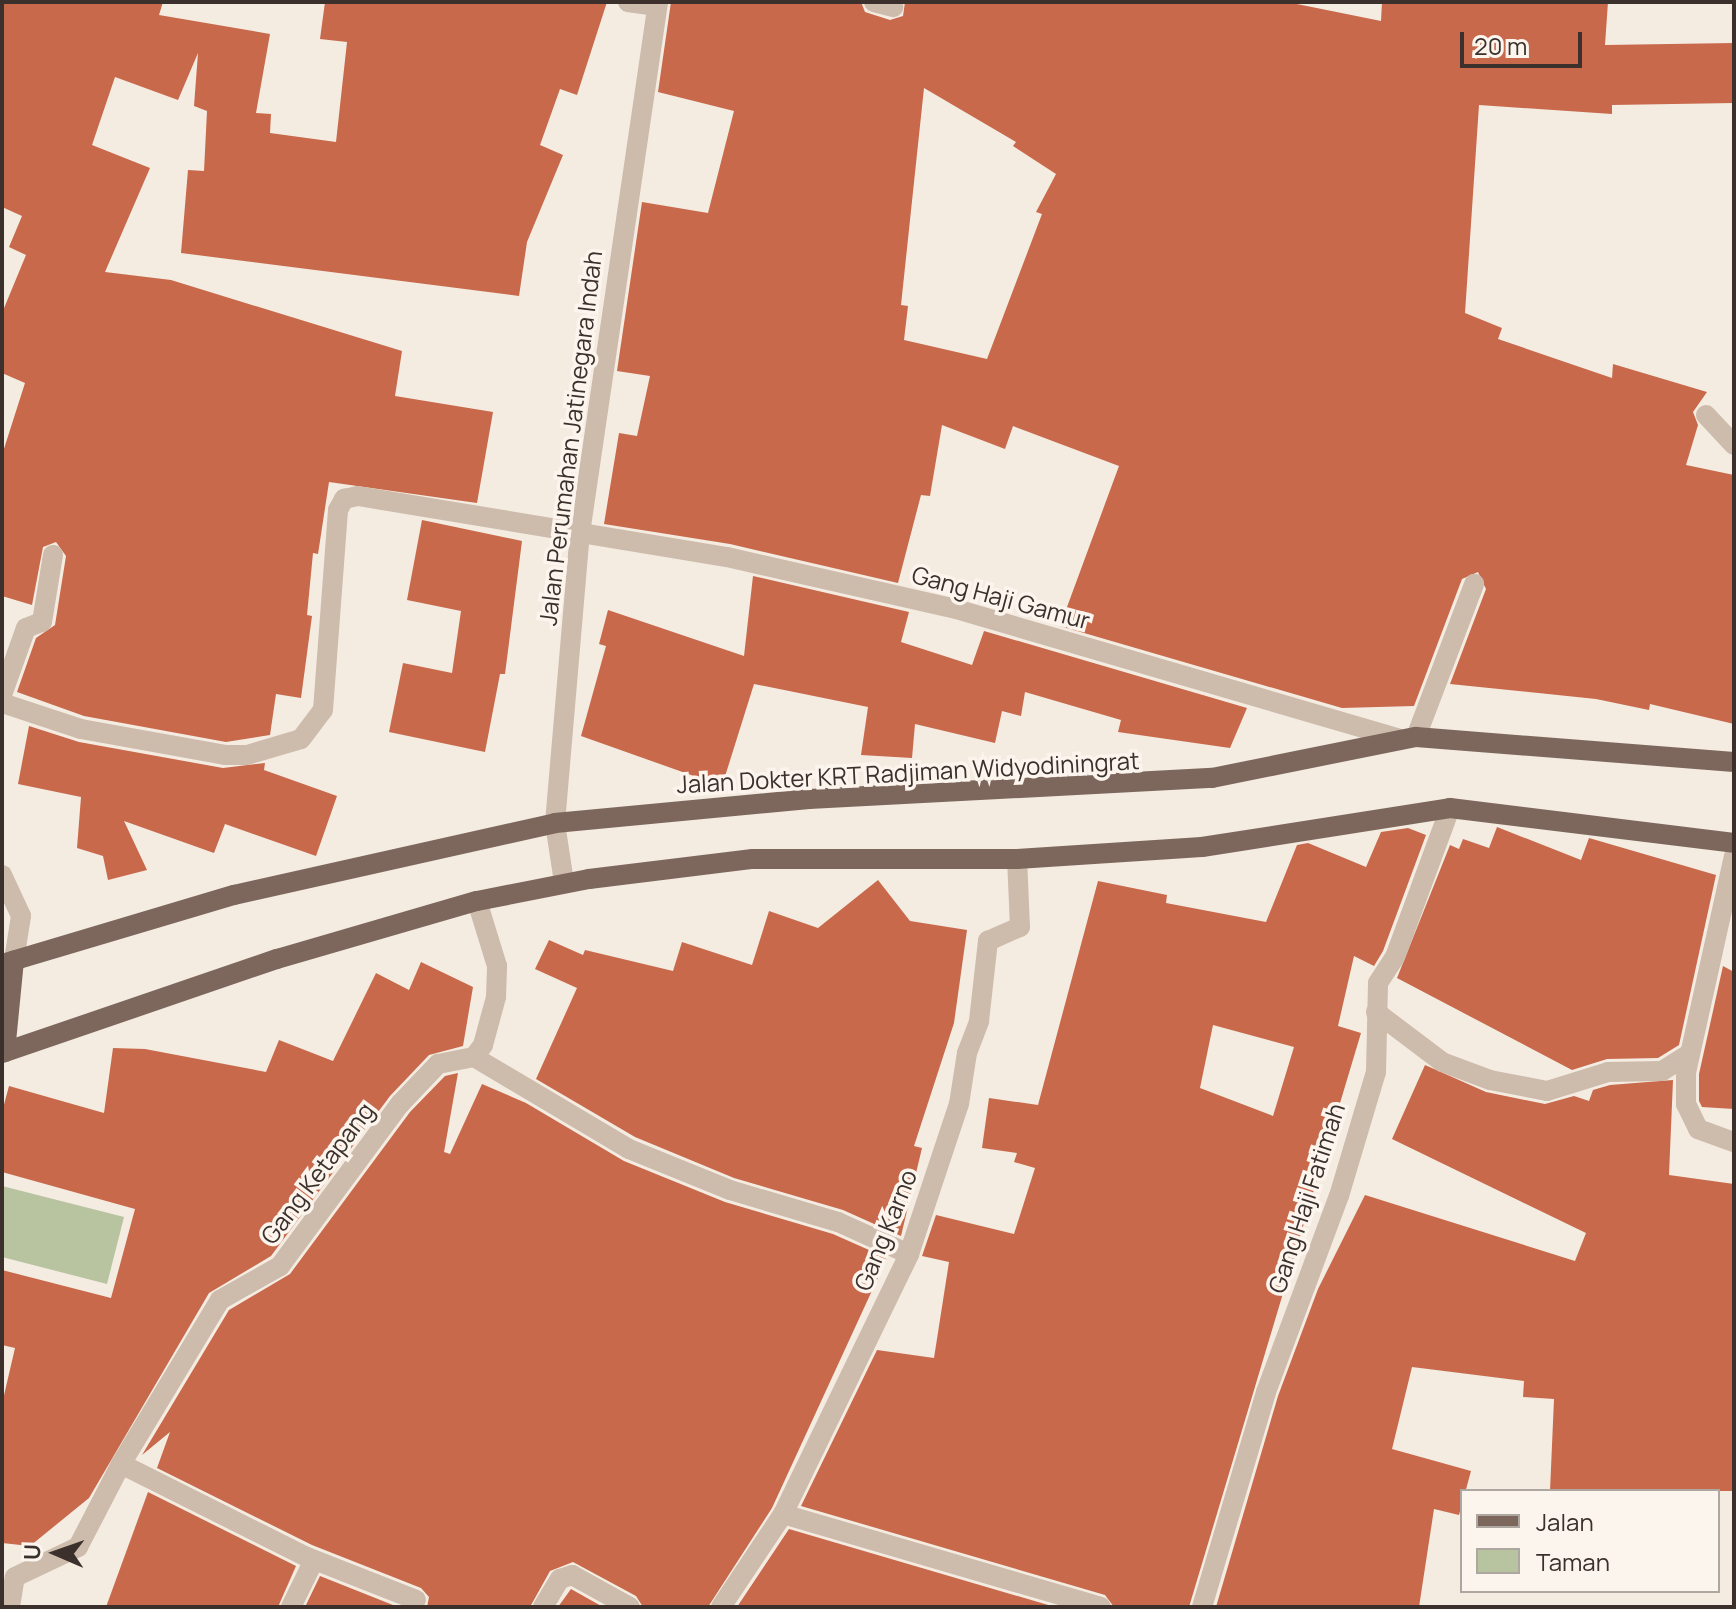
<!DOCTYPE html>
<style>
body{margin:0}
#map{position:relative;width:1736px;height:1609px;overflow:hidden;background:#f4ebe1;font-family:Manrope,sans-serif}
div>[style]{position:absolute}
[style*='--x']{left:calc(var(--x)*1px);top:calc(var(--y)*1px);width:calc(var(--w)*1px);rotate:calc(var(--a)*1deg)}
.green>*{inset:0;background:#b8c4a0}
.building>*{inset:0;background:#c8694b}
.minor>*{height:20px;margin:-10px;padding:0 10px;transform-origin:10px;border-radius:10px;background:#cdbbac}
.major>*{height:20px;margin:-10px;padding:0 10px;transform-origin:10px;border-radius:10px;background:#7d675c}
span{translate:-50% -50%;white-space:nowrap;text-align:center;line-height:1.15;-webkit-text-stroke:7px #fbf5ee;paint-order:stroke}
.street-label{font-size:24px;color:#3b302b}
.frame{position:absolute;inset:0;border:4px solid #3b302b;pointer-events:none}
.legend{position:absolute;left:1460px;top:1489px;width:260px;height:104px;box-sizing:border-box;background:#fbf5ee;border:2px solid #aea6a0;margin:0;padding:10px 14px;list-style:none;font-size:24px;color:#3b302b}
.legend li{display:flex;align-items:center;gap:16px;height:40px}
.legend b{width:40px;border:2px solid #aea6a0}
.north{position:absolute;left:16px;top:1513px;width:80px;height:80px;-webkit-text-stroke:6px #fbf5ee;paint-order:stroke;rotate:272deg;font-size:22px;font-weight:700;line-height:32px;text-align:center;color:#3b302b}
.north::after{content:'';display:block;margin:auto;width:28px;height:36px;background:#3b302b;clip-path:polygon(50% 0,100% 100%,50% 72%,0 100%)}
.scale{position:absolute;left:1460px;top:32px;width:122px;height:36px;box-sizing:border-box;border:4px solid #3b302b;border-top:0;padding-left:10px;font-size:24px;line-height:28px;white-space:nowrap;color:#3b302b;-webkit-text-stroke:6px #fbf5ee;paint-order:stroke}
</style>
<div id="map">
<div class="green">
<div style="clip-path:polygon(2px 1186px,124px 1217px,107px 1284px,2px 1257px)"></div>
</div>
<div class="building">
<div style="clip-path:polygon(2px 2px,163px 2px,159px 15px,270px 34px,256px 113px,271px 114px,270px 133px,336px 142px,347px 42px,320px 39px,325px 2px,607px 2px,577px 95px,560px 89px,540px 145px,563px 155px,527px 242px,519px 296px,181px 253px,188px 170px,204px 171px,207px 111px,194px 106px,198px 53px,178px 100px,115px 77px,92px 145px,150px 168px,105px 272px,171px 280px,402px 351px,395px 396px,493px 412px,477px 503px,329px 482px,318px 554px,313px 553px,307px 615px,312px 616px,301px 698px,276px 694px,270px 735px,226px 742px,84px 716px,17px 692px,36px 638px,55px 625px,66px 556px,56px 542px,43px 547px,32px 605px,2px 596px,2px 455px,25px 383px,2px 373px,2px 313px,26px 255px,9px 247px,22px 216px,2px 207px)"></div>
<div style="clip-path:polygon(evenodd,671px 2px,861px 2px,865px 12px,890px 20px,903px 16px,905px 2px,1287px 2px,1381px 21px,1382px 2px,1608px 2px,1605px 45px,1734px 43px,1734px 103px,1612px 105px,1612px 114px,1479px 105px,1465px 313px,1502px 328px,1498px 339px,1612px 378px,1613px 364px,1707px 392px,1693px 412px,1698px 425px,1686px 465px,1734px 475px,1734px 724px,1650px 704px,1649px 710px,1596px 699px,1450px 684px,1486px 589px,1478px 572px,1462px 579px,1414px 706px,1342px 708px,1060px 626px,1119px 466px,1013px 426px,1005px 449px,942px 425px,930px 496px,921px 495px,898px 583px,730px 544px,604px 524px,619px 433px,637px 436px,650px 376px,617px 371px,642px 202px,708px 213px,734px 111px,658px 92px,671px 2px,924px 88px,1016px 142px,1013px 146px,1056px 174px,1036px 212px,1042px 214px,987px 359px,904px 340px,908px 306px,901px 305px,924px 88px)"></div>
<div style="clip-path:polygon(422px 520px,522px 541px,505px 674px,500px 674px,485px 752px,389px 732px,403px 663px,452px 673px,461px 611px,407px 600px)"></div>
<div style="clip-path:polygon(753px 576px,909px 612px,901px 642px,972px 665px,984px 631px,1247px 708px,1230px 748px,1118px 732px,1121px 720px,1025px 692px,1021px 716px,1002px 711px,995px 743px,915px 724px,912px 758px,861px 755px,868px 707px,754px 684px,722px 786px,581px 736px,606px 646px,599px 644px,608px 610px,744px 656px)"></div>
<div style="clip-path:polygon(29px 726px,79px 742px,223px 768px,265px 763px,264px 770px,337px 796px,316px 856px,225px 824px,214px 853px,124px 821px,147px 870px,108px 880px,103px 856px,77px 848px,81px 797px,18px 784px)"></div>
<div style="clip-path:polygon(1497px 827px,1581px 860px,1589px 838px,1716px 875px,1679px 1045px,1658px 1058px,1607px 1059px,1572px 1070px,1397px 978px,1450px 845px,1459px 849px,1463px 839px,1489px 848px)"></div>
<div style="clip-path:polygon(evenodd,1408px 828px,1426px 835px,1383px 951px,1374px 966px,1354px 956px,1338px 1026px,1361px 1033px,1189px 1607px,1114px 1607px,1105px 1595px,801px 1506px,877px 1350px,934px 1358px,949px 1262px,922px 1256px,936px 1215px,1014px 1234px,1035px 1168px,1014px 1162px,1017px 1153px,982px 1148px,989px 1098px,1038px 1105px,1098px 881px,1167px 895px,1166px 903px,1266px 922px,1297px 845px,1308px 843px,1366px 867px,1381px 832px,1408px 828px,1213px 1025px,1294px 1047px,1273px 1116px,1200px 1088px,1213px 1025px)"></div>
<div style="clip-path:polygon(878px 880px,910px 921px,967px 930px,954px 1023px,914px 1146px,922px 1148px,901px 1236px,843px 1210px,734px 1178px,635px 1137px,536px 1079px,577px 988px,535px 969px,549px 940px,583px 955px,585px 950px,673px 971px,682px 942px,752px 965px,769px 911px,818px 928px)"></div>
<div style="clip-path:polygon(421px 962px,473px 987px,463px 1046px,429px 1055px,390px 1096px,271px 1256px,209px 1293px,89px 1498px,30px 1546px,2px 1543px,2px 1404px,15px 1348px,2px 1345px,2px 1270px,111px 1298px,135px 1209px,2px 1172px,2px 1112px,9px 1086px,104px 1113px,113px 1048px,145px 1049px,266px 1072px,279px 1040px,333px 1061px,376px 973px,409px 990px)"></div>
<div style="clip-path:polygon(1723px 966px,1734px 972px,1734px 1109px,1702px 1107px,1699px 1101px,1699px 1074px)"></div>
<div style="clip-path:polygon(1425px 1065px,1486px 1092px,1545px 1104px,1574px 1096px,1589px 1101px,1593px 1090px,1610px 1085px,1673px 1080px,1669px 1175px,1734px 1184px,1733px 1491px,1550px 1491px,1554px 1399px,1523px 1397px,1524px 1381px,1412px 1367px,1392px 1449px,1471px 1471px,1459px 1515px,1434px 1509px,1419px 1607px,1216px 1607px,1278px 1396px,1318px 1289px,1365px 1195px,1575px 1261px,1586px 1233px,1392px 1139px)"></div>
<div style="clip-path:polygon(458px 1073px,444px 1152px,450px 1154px,482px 1084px,526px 1103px,624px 1161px,725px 1202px,833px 1234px,887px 1258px,772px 1508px,708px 1607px,643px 1607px,636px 1596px,573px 1562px,550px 1571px,530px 1607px,427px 1607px,429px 1597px,421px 1588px,312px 1545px,157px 1468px,170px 1432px,142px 1455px,229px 1310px,290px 1274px,410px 1112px,445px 1076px)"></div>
<div style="clip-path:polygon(148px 1492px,296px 1566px,278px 1607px,106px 1607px)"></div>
<div style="clip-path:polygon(789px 1529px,1055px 1607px,737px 1607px)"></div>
<div style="clip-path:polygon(320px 1576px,398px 1607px,305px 1607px)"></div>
<div style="clip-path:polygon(571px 1589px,603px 1607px,558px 1607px)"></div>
</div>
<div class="minor">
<div style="--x:628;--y:2;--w:29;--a:8"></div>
<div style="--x:874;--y:2;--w:20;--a:15"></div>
<div style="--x:1706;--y:415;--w:41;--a:47"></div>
<div style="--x:2;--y:695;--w:71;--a:-70.3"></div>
<div style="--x:26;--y:628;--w:17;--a:-21"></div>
<div style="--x:42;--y:622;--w:68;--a:-80.7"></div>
<div style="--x:2;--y:703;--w:83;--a:18.2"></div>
<div style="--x:81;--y:729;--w:146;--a:10.2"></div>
<div style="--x:225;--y:755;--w:22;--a:0"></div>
<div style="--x:247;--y:755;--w:56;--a:-16.5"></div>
<div style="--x:301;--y:739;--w:36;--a:-53"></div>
<div style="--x:323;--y:710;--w:201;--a:-85.7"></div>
<div style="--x:338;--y:510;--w:13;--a:-61"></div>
<div style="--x:344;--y:499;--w:14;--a:-12"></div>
<div style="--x:358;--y:496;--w:374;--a:9.4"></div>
<div style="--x:727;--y:557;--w:235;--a:12.8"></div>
<div style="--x:956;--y:609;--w:464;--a:16.3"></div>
<div style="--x:1416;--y:737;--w:164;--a:-69.2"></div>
<div style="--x:1734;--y:856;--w:222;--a:102.5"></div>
<div style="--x:1686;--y:1073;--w:31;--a:90"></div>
<div style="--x:1686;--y:1104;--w:28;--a:64"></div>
<div style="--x:1698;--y:1129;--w:38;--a:20"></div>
<div style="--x:2;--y:875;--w:45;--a:65.1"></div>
<div style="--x:21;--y:916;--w:45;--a:99"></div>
<div style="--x:564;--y:882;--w:60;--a:-98.7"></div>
<div style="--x:555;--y:823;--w:291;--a:-85.1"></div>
<div style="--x:580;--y:533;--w:537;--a:-81.64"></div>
<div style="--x:1376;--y:1012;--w:83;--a:37.1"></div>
<div style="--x:1442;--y:1062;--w:51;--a:20.6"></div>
<div style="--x:1490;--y:1080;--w:58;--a:10.9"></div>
<div style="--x:1547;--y:1091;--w:64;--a:-17.3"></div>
<div style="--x:1608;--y:1072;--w:54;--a:-1.1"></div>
<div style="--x:1662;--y:1071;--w:31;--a:-32"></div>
<div style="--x:474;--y:1057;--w:180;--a:30.7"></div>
<div style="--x:629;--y:1149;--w:109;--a:22.1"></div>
<div style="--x:730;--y:1190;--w:113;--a:16.5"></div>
<div style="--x:838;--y:1222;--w:78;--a:24.3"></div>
<div style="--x:121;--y:1464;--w:208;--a:26.6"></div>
<div style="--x:307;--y:1557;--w:117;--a:21.5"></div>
<div style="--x:783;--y:1514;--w:331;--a:16.3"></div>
<div style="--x:10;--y:1607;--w:30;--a:-81"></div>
<div style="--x:15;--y:1577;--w:70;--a:-25.5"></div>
<div style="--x:78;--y:1547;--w:93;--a:-62.6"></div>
<div style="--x:121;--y:1464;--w:192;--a:-58.9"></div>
<div style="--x:220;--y:1300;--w:69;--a:-29.5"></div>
<div style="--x:280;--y:1266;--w:202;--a:-53.5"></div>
<div style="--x:400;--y:1104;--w:55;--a:-46.5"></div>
<div style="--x:438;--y:1064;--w:37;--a:-11"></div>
<div style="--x:474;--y:1057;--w:15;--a:-53"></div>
<div style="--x:483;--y:1045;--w:50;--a:-74.8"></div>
<div style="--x:496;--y:997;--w:31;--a:-88"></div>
<div style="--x:497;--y:966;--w:68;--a:-107.1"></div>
<div style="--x:291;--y:1607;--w:52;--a:-63.9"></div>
<div style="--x:543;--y:1607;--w:33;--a:-59"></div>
<div style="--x:560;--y:1579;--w:13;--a:-18"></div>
<div style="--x:572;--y:1575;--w:66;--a:28.9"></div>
<div style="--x:721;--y:1607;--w:112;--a:-56.3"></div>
<div style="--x:783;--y:1514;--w:289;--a:-64.1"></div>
<div style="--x:909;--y:1254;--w:158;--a:-71.6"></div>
<div style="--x:959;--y:1104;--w:52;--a:-81.1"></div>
<div style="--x:967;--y:1053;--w:34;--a:-69"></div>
<div style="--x:979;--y:1021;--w:81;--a:-83.6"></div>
<div style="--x:988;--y:941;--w:35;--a:-24"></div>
<div style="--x:1020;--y:927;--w:68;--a:-92.5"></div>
<div style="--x:1202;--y:1607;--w:224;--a:-73.4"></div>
<div style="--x:1266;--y:1392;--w:209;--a:-69.6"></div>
<div style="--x:1339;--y:1196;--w:129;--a:-73.4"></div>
<div style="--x:1376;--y:1072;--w:89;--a:-88.7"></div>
<div style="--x:1378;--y:983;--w:31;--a:-57"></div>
<div style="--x:1395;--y:957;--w:159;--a:-69.7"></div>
</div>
<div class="major">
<div style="--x:2;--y:964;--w:242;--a:-16.6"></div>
<div style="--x:234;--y:895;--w:329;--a:-12.6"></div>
<div style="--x:555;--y:823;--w:255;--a:-5.4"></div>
<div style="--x:809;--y:799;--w:404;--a:-3"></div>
<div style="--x:1212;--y:778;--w:208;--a:-11.4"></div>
<div style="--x:1416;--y:737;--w:319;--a:4.5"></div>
<div style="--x:5;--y:1052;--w:92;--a:-84.4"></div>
<div style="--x:2;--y:1053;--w:291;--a:-18.9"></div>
<div style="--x:277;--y:959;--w:208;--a:-16.2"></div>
<div style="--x:477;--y:901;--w:114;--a:-11.1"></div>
<div style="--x:589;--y:879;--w:165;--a:-7"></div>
<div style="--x:753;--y:859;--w:264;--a:0"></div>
<div style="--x:1017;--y:859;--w:185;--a:-3.7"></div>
<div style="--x:1202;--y:847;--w:251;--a:-8.9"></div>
<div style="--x:1450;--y:808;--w:286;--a:7"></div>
</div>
<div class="street-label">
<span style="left:570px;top:438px;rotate:-83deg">Jalan Perumahan Jatinegara Indah</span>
<span style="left:1001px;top:597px;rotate:15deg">Gang Haji Gamur</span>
<span style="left:908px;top:772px;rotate:-3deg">Jalan Dokter KRT Radjiman Widyodiningrat</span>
<span style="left:317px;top:1173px;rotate:-53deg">Gang Ketapang</span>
<span style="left:1306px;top:1198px;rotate:-72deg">Gang Haji Fatimah</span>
<span style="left:885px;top:1230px;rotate:-68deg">Gang Karno</span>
</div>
<div class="frame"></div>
<ul class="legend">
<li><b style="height:10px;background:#7d675c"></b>Jalan</li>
<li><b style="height:22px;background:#b8c4a0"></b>Taman</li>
</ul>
<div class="north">U</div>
<div class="scale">20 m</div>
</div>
